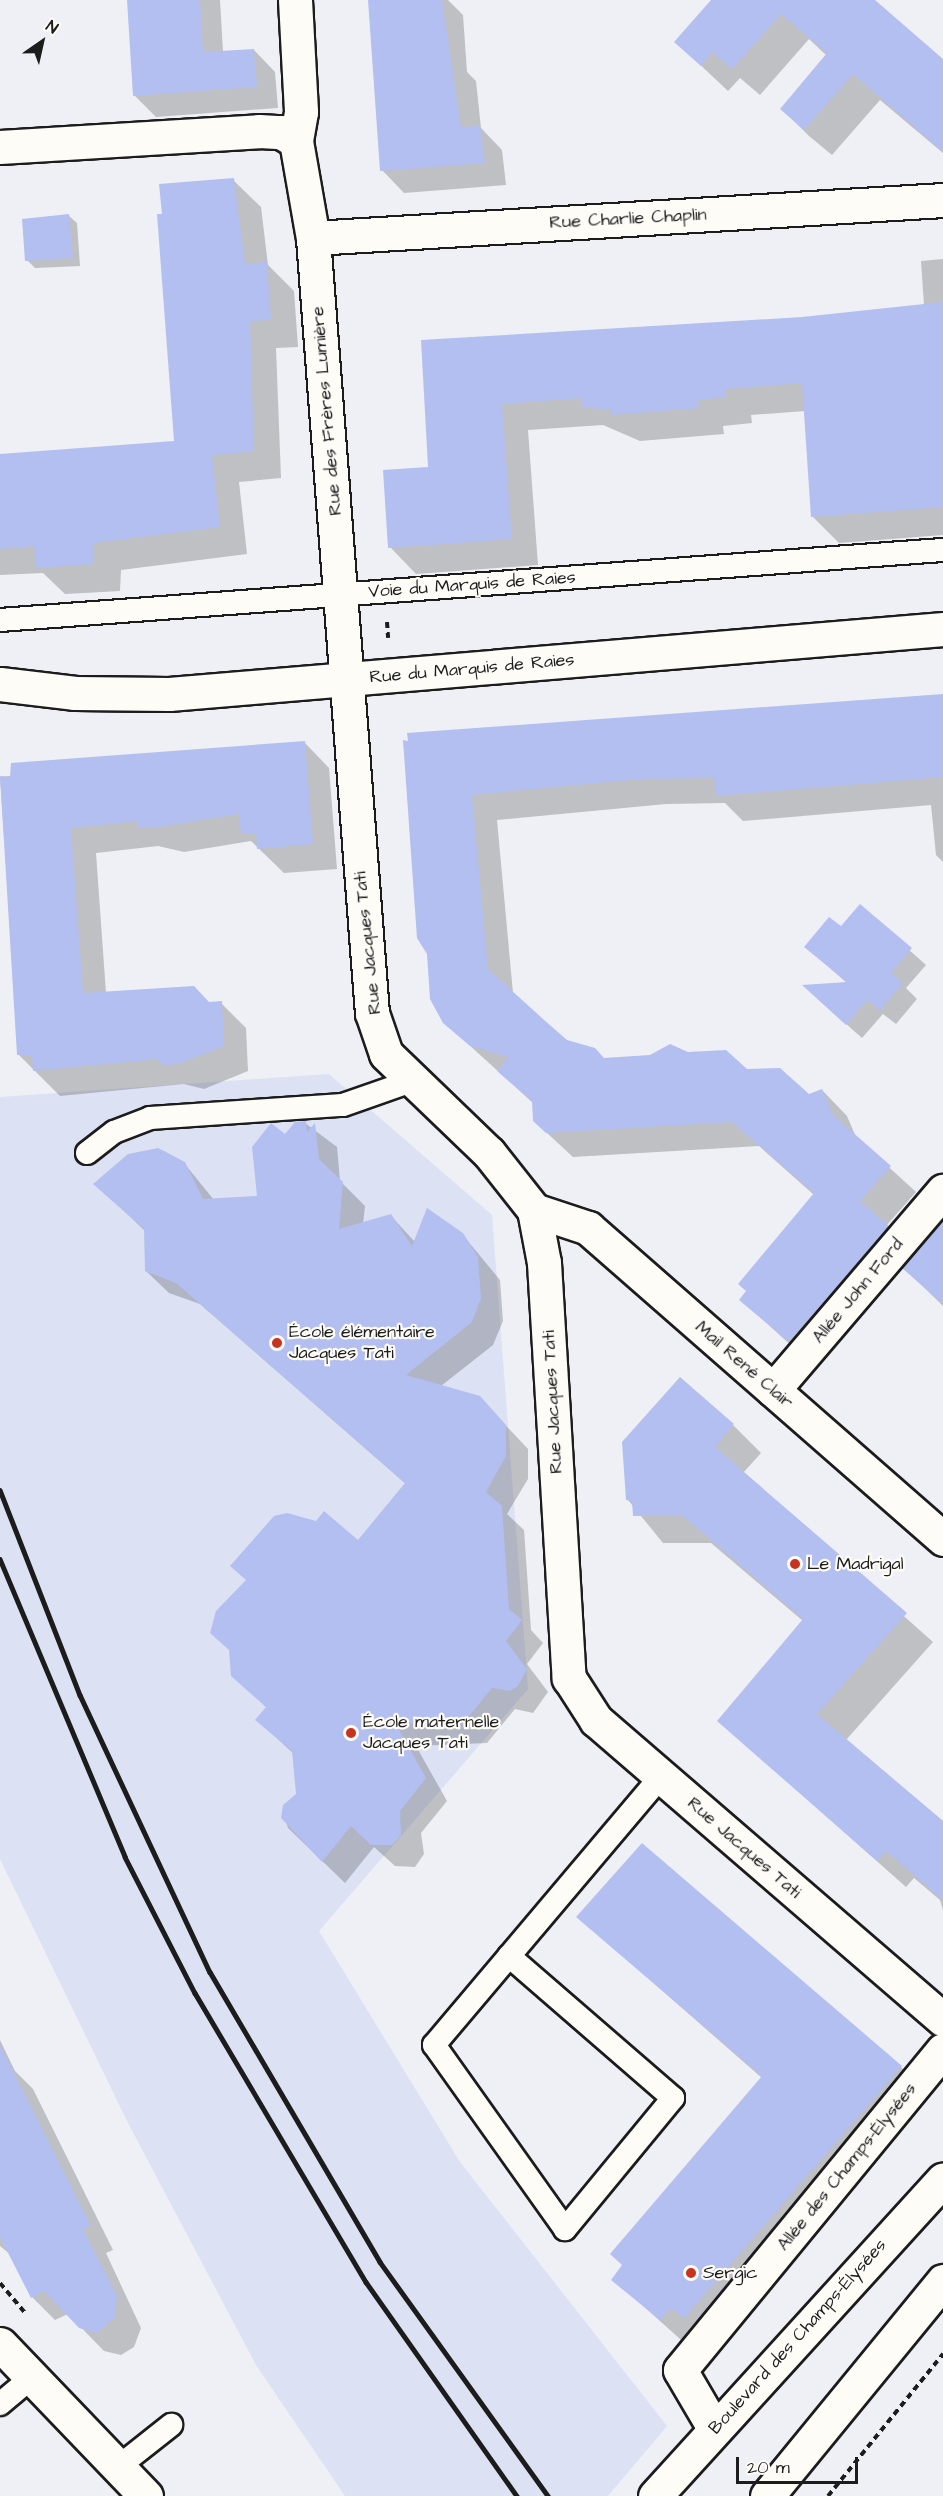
<!DOCTYPE html>
<meta charset="utf-8">
<style>
body{margin:0}
#map{position:relative;width:943px;height:2496px;overflow:hidden;background:#eef0f6;font-family:"Architects Daughter",sans-serif}
div>[style]{position:absolute}
[style*='--x']{left:calc(var(--x)*1px);top:calc(var(--y)*1px);width:calc(var(--w)*1px);rotate:calc(var(--a)*1deg)}
.built>*{inset:0;background:#dce1f4}
.shadow>*{inset:0;background:#0003}
.building>*{inset:0;background:#b3bff0}
.path>*{height:4px;margin-top:-2px;transform-origin:0;background:repeating-linear-gradient(90deg,#1c1c1c 0 6px,transparent 0 10.5px)}
.roads{filter:drop-shadow(2px 0 #1c1c1c) drop-shadow(-2px 0 #1c1c1c) drop-shadow(0 2px #1c1c1c) drop-shadow(0 -2px #1c1c1c)}
.service>*{height:22px;margin:-11px;padding:0 11px;transform-origin:11px;border-radius:11px;background:#fdfcf7}
.pedestrian>*{height:33px;margin:-16.5px;padding:0 16.5px;transform-origin:16.5px;border-radius:16.5px;background:#fdfcf7}
.minor>*{height:33px;margin:-16.5px;padding:0 16.5px;transform-origin:16.5px;border-radius:16.5px;background:#fdfcf7}
.secondary>*{height:33px;margin:-16.5px;padding:0 16.5px;transform-origin:16.5px;border-radius:16.5px;background:#fdfcf7}
.rail>*{height:4.5px;margin:-2.25px;padding:0 2.25px;transform-origin:2.25px;border-radius:2.25px;background:#1c1c1c}
.dots>*{width:16px;height:16px;translate:-50% -50%;box-sizing:border-box;border:3px solid #fdfcf7;border-radius:50%}
span{translate:-50% -50%;white-space:nowrap;text-align:center;line-height:1.15;-webkit-text-stroke:4.5px #fdfcf7;paint-order:stroke}
.street-label{font-size:18px;color:#1c1c1c}
.poi-label{font-size:18px;color:#1c1c1c}
.left{translate:0 -50%;text-align:left}
.north{position:absolute;left:12px;top:12px;width:60px;height:60px;-webkit-text-stroke:4px #fdfcf7;paint-order:stroke;rotate:34deg;font-size:16px;font-weight:700;line-height:24px;text-align:center;color:#1c1c1c}
.north::after{content:'';display:block;margin:auto;width:21px;height:27px;background:#1c1c1c;clip-path:polygon(50% 0,100% 100%,50% 72%,0 100%)}
.scale{position:absolute;left:736px;top:2457px;width:122px;height:27px;box-sizing:border-box;border:3px solid #1c1c1c;border-top:0;padding-left:8px;font-size:18px;line-height:21px;white-space:nowrap;color:#1c1c1c;-webkit-text-stroke:4px #fdfcf7;paint-order:stroke}
</style>
<div id="map">
<div class="built">
<div style="clip-path:polygon(329px 1074px,492px 1215px,528px 1689px,319px 1931px,460px 2162px,667px 2426px,608px 2496px,345px 2496px,256px 2365px,127px 2121px,0 1859px,0 1097px)"></div>
</div>
<div class="shadow">
<div style="clip-path:polygon(128px 0,220px 0,223px 52px,254px 50px,275px 72px,278px 108px,156px 117px,134px 95px)"></div>
<div style="clip-path:polygon(370px 0,448px 0,463px 15px,467px 72px,476px 81px,481px 128px,502px 150px,506px 185px,404px 193px,382px 170px)"></div>
<div style="clip-path:polygon(713px 0,872px 0,943px 61px,943px 153px,880px 100px,832px 155px,809px 136px,782px 109px,827px 56px,809px 39px,760px 95px,740px 78px,728px 91px,676px 42px)"></div>
<div style="clip-path:polygon(233px 180px,261px 207px,268px 265px,294px 291px,298px 347px,276px 348px,281px 478px,239px 482px,247px 554px,121px 570px,120px 591px,65px 594px,43px 573px,0 575px,0 456px,175px 442px,163px 215px)"></div>
<div style="clip-path:polygon(69px 216px,77px 223px,80px 266px,35px 268px,27px 260px)"></div>
<div style="clip-path:polygon(943px 259px,943px 535px,839px 543px,812px 516px,805px 411px,751px 415px,752px 423px,723px 426px,724px 434px,640px 441px,603px 425px,528px 430px,538px 565px,416px 574px,390px 547px,430px 468px,423px 341px,802px 318px,924px 305px,921px 261px)"></div>
<div style="clip-path:polygon(943px 695px,943px 862px,936px 855px,931px 805px,743px 821px,725px 803px,666px 804px,497px 820px,513px 993px,567px 1041px,604px 1059px,688px 1054px,809px 1096px,822px 1090px,847px 1116px,856px 1137px,916px 1192px,886px 1226px,913px 1252px,815px 1367px,741px 1300px,814px 1195px,759px 1146px,573px 1157px,534px 1121px,534px 1104px,444px 1022px,428px 954px,405px 742px)"></div>
<div style="clip-path:polygon(304px 742px,329px 768px,337px 869px,284px 873px,251px 841px,184px 852px,158px 846px,96px 853px,106px 993px,221px 1003px,246px 1028px,248px 1071px,204px 1089px,184px 1084px,60px 1096px,19px 1055px,0 777px)"></div>
<div style="clip-path:polygon(860px 906px,926px 965px,906px 988px,917px 999px,896px 1024px,883px 1014px,862px 1038px,819px 1000px,848px 984px,806px 947px,841px 928px)"></div>
<div style="clip-path:polygon(305px 1123px,337px 1147px,340px 1181px,365px 1206px,363px 1224px,391px 1216px,415px 1242px,462px 1234px,500px 1280px,503px 1321px,493px 1345px,441px 1386px,479px 1397px,528px 1449px,528px 1479px,507px 1514px,524px 1530px,531px 1630px,543px 1643px,527px 1664px,548px 1692px,533px 1713px,515px 1709px,487px 1743px,416px 1746px,447px 1801px,421px 1833px,424px 1854px,415px 1867px,395px 1866px,374px 1847px,345px 1883px,288px 1828px,283px 1812px,298px 1794px,294px 1754px,257px 1720px,267px 1708px,233px 1675px,247px 1581px,358px 1542px,406px 1484px,200px 1304px,169px 1293px,146px 1271px,145px 1231px,96px 1184px,144px 1151px,164px 1151px,184px 1163px,214px 1200px,258px 1198px,286px 1136px)"></div>
<div style="clip-path:polygon(943px 1222px,943px 1306px,904px 1268px)"></div>
<div style="clip-path:polygon(733px 1425px,761px 1453px,743px 1473px,933px 1642px,846px 1740px,943px 1821px,943px 1910px,940px 1900px,914px 1878px,906px 1887px,719px 1721px,803px 1621px,711px 1543px,663px 1543px,628px 1500px)"></div>
<div style="clip-path:polygon(578px 1917px,901px 2067px,929px 2095px,713px 2345px,689px 2347px,613px 2279px,762px 2078px)"></div>
<div style="clip-path:polygon(0 2040px,15px 2071px,33px 2089px,113px 2250px,106px 2253px,141px 2328px,134px 2347px,121px 2355px,104px 2351px,68px 2314px,55px 2320px,32px 2297px,11px 2255px,0 2246px)"></div>
</div>
<div class="building">
<div style="clip-path:polygon(127px 0,200px 0,203px 52px,254px 49px,257px 87px,133px 96px)"></div>
<div style="clip-path:polygon(368px 0,442px 0,461px 127px,480px 126px,485px 163px,380px 171px)"></div>
<div style="clip-path:polygon(711px 0,875px 0,943px 59px,943px 152px,853px 74px,804px 130px,780px 109px,827px 53px,781px 14px,732px 69px,712px 52px,701px 66px,674px 42px)"></div>
<div style="clip-path:polygon(234px 178px,245px 264px,267px 262px,271px 320px,250px 321px,254px 451px,212px 455px,220px 527px,94px 543px,93px 564px,36px 568px,34px 546px,0 549px,0 454px,174px 441px,157px 214px,162px 214px,159px 184px)"></div>
<div style="clip-path:polygon(69px 214px,73px 258px,25px 261px,22px 219px)"></div>
<div style="clip-path:polygon(943px 302px,943px 507px,811px 517px,802px 383px,725px 389px,726px 397px,698px 400px,699px 408px,612px 415px,611px 410px,582px 407px,581px 398px,502px 404px,512px 539px,388px 548px,383px 470px,428px 467px,421px 340px,802px 317px)"></div>
<div style="clip-path:polygon(943px 694px,943px 777px,716px 796px,714px 778px,640px 779px,472px 795px,488px 969px,543px 1019px,567px 1040px,595px 1048px,604px 1058px,650px 1055px,670px 1044px,688px 1052px,726px 1050px,747px 1069px,780px 1068px,809px 1094px,822px 1089px,833px 1115px,891px 1166px,860px 1201px,889px 1226px,789px 1342px,739px 1300px,746px 1291px,738px 1284px,814px 1193px,732px 1122px,546px 1133px,533px 1121px,532px 1101px,497px 1071px,509px 1057px,470px 1046px,443px 1023px,430px 999px,427px 954px,417px 938px,403px 740px,408px 741px,407px 733px)"></div>
<div style="clip-path:polygon(305px 741px,313px 844px,257px 849px,256px 833px,241px 833px,239px 814px,158px 827px,137px 827px,137px 821px,71px 828px,83px 993px,194px 986px,209px 1002px,222px 1001px,224px 1046px,178px 1064px,162px 1065px,158px 1059px,33px 1071px,32px 1055px,17px 1055px,0 776px,10px 777px,11px 763px)"></div>
<div style="clip-path:polygon(860px 904px,912px 948px,891px 973px,903px 983px,880px 1010px,867px 1000px,846px 1025px,802px 985px,847px 982px,804px 947px,829px 917px,841px 926px)"></div>
<div style="clip-path:polygon(306px 1121px,307px 1132px,315px 1123px,319px 1159px,343px 1182px,339px 1229px,391px 1214px,412px 1246px,427px 1208px,463px 1233px,478px 1257px,481px 1298px,472px 1322px,406px 1375px,480px 1396px,506px 1425px,506px 1456px,486px 1492px,502px 1506px,509px 1609px,522px 1620px,506px 1641px,527px 1669px,518px 1686px,510px 1691px,492px 1688px,465px 1721px,396px 1724px,426px 1778px,400px 1811px,401px 1835px,392px 1845px,371px 1845px,351px 1826px,322px 1862px,281px 1818px,283px 1805px,296px 1794px,292px 1751px,255px 1720px,266px 1707px,231px 1676px,229px 1650px,210px 1633px,216px 1611px,246px 1580px,230px 1566px,274px 1516px,287px 1513px,316px 1521px,324px 1511px,358px 1540px,405px 1483px,176px 1283px,145px 1271px,144px 1229px,93px 1184px,128px 1154px,158px 1148px,185px 1162px,203px 1199px,257px 1196px,252px 1147px,271px 1123px,285px 1134px,295px 1122px)"></div>
<div style="clip-path:polygon(943px 1220px,943px 1304px,902px 1268px)"></div>
<div style="clip-path:polygon(680px 1377px,734px 1424px,715px 1447px,907px 1613px,817px 1714px,943px 1821px,943px 1900px,886px 1851px,877px 1861px,717px 1721px,803px 1619px,682px 1515px,633px 1516px,632px 1501px,626px 1500px,622px 1442px)"></div>
<div style="clip-path:polygon(642px 1843px,902px 2066px,684px 2318px,671px 2308px,660px 2320px,611px 2280px,622px 2265px,610px 2254px,762px 2076px,576px 1917px)"></div>
<div style="clip-path:polygon(0 2045px,91px 2226px,83px 2229px,117px 2296px,115px 2317px,97px 2333px,79px 2328px,44px 2291px,31px 2298px,0 2237px)"></div>
</div>
<div class="path">
<div style="--x:387;--y:622;--w:16;--a:86"></div>
<div style="--x:0;--y:2283;--w:39;--a:50"></div>
<div style="--x:828;--y:2496;--w:183;--a:-51"></div>
</div>
<div class="roads">
<div class="service">
<div style="--x:0;--y:620;--w:946;--a:-4.25"></div>
<div style="--x:87;--y:1153;--w:34;--a:-38"></div>
<div style="--x:114;--y:1132;--w:39;--a:-21"></div>
<div style="--x:150;--y:1118;--w:193;--a:-3.9"></div>
<div style="--x:343;--y:1105;--w:70;--a:-19.2"></div>
<div style="--x:509;--y:1956;--w:217;--a:40.9"></div>
<div style="--x:673;--y:2098;--w:170;--a:129.5"></div>
<div style="--x:565;--y:2229;--w:226;--a:-125.4"></div>
<div style="--x:434;--y:2045;--w:352;--a:-49.8"></div>
<div style="--x:0;--y:2404;--w:40;--a:-40"></div>
<div style="--x:118;--y:2467;--w:68;--a:-38.4"></div>
</div>
<div class="pedestrian">
<div style="--x:295;--y:0;--w:112;--a:86.9"></div>
<div style="--x:301;--y:112;--w:29;--a:100"></div>
<div style="--x:534;--y:1210;--w:57;--a:18.4"></div>
<div style="--x:588;--y:1228;--w:472;--a:41.2"></div>
<div style="--x:773;--y:1390;--w:262;--a:-49.5"></div>
</div>
<div class="minor">
<div style="--x:0;--y:147;--w:259;--a:-3.5"></div>
<div style="--x:259;--y:131;--w:22;--a:3"></div>
<div style="--x:281;--y:132;--w:17;--a:31"></div>
<div style="--x:296;--y:141;--w:98;--a:80.1"></div>
<div style="--x:313;--y:238;--w:777;--a:85.65"></div>
<div style="--x:372;--y:1013;--w:43;--a:71.1"></div>
<div style="--x:386;--y:1054;--w:143;--a:43.9"></div>
<div style="--x:489;--y:1153;--w:73;--a:51.7"></div>
<div style="--x:534;--y:1210;--w:54;--a:79.3"></div>
<div style="--x:544;--y:1263;--w:416;--a:86.6"></div>
<div style="--x:569;--y:1678;--w:50;--a:57.3"></div>
<div style="--x:596;--y:1720;--w:458;--a:40.8"></div>
<div style="--x:313;--y:238;--w:631;--a:-3.45"></div>
<div style="--x:0;--y:684;--w:76;--a:6.8"></div>
<div style="--x:75;--y:693;--w:94;--a:0.6"></div>
<div style="--x:169;--y:694;--w:777;--a:-4.8"></div>
<div style="--x:0;--y:2344;--w:211;--a:46.2"></div>
<div style="--x:714;--y:2428;--w:67;--a:-120.4"></div>
<div style="--x:680;--y:2370;--w:414;--a:-50.6"></div>
</div>
<div class="secondary">
<div style="--x:655;--y:2496;--w:428;--a:-47.7"></div>
<div style="--x:767;--y:2496;--w:278;--a:-50.7"></div>
</div>
</div>
<div class="rail">
<div style="--x:0;--y:1490;--w:220;--a:68.7"></div>
<div style="--x:80;--y:1695;--w:306;--a:64.9"></div>
<div style="--x:210;--y:1972;--w:336;--a:59.6"></div>
<div style="--x:380;--y:2262;--w:288;--a:54.3"></div>
<div style="--x:0;--y:1559;--w:323;--a:67.2"></div>
<div style="--x:125;--y:1857;--w:153;--a:62.8"></div>
<div style="--x:195;--y:1993;--w:336;--a:59.4"></div>
<div style="--x:366;--y:2282;--w:262;--a:54.8"></div>
</div>
<div class="dots">
<div style="left:277px;top:1343px;background:#c8321e"></div>
<div style="left:795px;top:1564px;background:#c8321e"></div>
<div style="left:351px;top:1733px;background:#c8321e"></div>
<div style="left:691px;top:2273px;background:#c8321e"></div>
</div>
<div class="street-label">
<span style="left:628px;top:219px;rotate:-3deg">Rue Charlie Chaplin</span>
<span style="left:327px;top:411px;rotate:-95deg">Rue des Frères Lumière</span>
<span style="left:472px;top:585px;rotate:-4deg">Voie du Marquis de Raies</span>
<span style="left:472px;top:669px;rotate:-5deg">Rue du Marquis de Raies</span>
<span style="left:368px;top:943px;rotate:-96deg">Rue Jacques Tati</span>
<span style="left:858px;top:1291px;rotate:-50deg">Allée John Ford</span>
<span style="left:744px;top:1365px;rotate:41deg">Mail René Clair</span>
<span style="left:553px;top:1402px;rotate:-93deg">Rue Jacques Tati</span>
<span style="left:744px;top:1848px;rotate:41deg">Rue Jacques Tati</span>
<span style="left:847px;top:2167px;rotate:-51deg">Allée des Champs-Élysées</span>
<span style="left:798px;top:2337px;rotate:-48deg">Boulevard des Champs-Élysées</span>
</div>
<div class="poi-label">
<span class="left" style="left:289px;top:1343px">École élémentaire<br>Jacques Tati</span>
<span class="left" style="left:807px;top:1564px">Le Madrigal</span>
<span class="left" style="left:363px;top:1733px">École maternelle<br>Jacques Tati</span>
<span class="left" style="left:703px;top:2273px">Sergic</span>
</div>
<div class="north">N</div>
<div class="scale">20 m</div>
</div>
